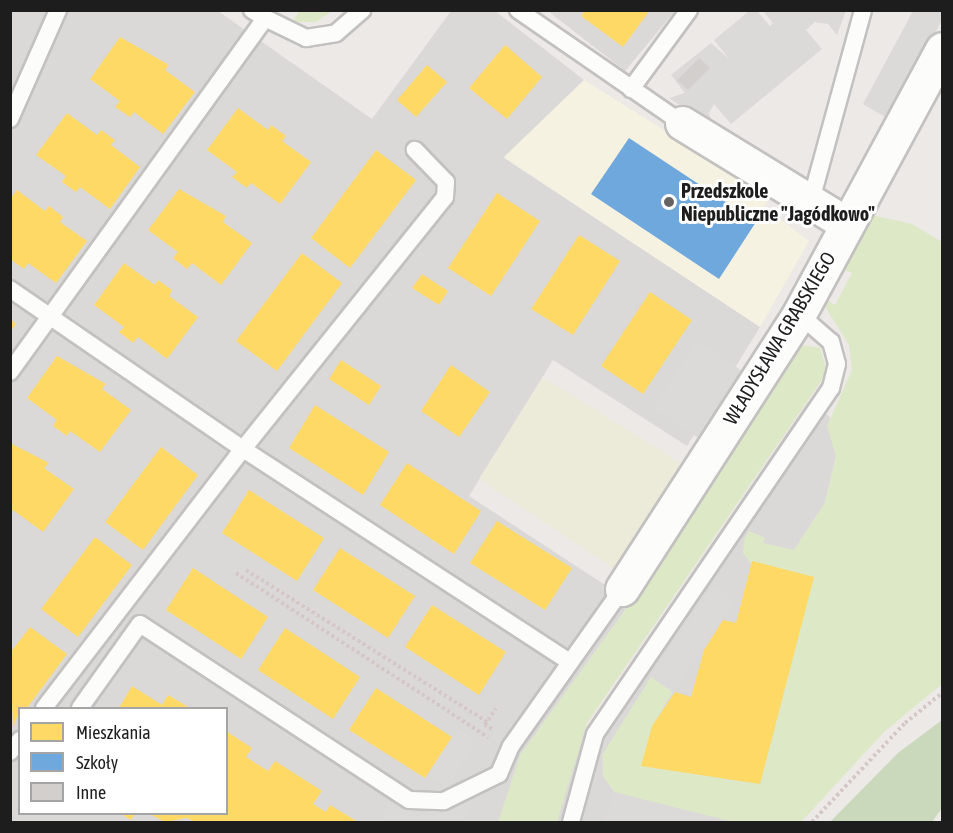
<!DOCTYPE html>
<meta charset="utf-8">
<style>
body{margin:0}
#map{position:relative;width:953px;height:833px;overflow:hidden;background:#ece9e6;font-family:"Asap Condensed",sans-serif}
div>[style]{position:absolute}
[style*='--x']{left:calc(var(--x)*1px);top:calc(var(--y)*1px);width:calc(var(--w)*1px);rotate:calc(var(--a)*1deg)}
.residential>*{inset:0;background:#dbd9d8}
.education>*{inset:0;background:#f6f2e1}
.farmland>*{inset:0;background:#ecead9}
.grass>*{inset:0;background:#dde8c6}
.forest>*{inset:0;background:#cad9bc}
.parking>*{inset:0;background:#dcdad9}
.homes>*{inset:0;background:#ffd966}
.schools>*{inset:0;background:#6fa8dc}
.building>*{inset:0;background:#d3cfcd}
.path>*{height:4px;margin-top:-2px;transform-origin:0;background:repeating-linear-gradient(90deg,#d5c7c6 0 3px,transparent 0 6px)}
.roads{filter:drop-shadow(2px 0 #c3c1c0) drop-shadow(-2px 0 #c3c1c0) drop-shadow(0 2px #c3c1c0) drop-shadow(0 -2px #c3c1c0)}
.service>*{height:16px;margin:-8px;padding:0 8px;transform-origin:8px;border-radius:8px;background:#fcfcfb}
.minor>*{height:33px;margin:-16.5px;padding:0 16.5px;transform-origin:16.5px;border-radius:16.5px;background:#fcfcfb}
.dots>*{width:16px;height:16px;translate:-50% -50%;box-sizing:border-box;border:3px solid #fff;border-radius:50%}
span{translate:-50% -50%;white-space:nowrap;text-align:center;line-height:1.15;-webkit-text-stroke:6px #fff;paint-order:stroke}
.poi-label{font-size:20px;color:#1d1d1d;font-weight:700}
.left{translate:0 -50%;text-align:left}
.street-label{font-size:20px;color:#1d1d1d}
.frame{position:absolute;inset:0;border:12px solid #1d1d1d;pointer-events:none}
.legend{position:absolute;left:18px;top:707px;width:210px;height:108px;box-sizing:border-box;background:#fff;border:2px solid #a5a5a5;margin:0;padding:8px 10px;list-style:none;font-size:18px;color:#1d1d1d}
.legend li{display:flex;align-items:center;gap:12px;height:30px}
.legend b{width:30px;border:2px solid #a5a5a5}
</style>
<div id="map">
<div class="residential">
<div style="clip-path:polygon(evenodd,10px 11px,218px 11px,372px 119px,451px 11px,495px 11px,584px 80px,504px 158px,760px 327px,687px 446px,553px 360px,469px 496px,631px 602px,521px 755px,580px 738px,808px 402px,830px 417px,836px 456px,825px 503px,794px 550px,827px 558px,757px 822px,11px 822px,10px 11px,20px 708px,226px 708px,226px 814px,20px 814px,20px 708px)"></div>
<div style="clip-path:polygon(548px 11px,675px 11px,625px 71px)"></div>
</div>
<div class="education">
<div style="clip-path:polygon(584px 80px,771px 197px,764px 207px,809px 241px,760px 327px,504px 157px)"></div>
</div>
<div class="farmland">
<div style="clip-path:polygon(543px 377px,684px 465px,619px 572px,479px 479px)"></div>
</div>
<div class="grass">
<div style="clip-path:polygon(299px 11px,299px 10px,332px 11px,316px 22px,293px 22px)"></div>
<div style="clip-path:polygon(872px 215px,912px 224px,942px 242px,942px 684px,884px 732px,801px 822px,733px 822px,614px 792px,603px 776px,602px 755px,651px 677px,673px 692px,652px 726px,642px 766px,760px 784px,813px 577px,751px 564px,743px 553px,744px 540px,749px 531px,765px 538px,763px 543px,794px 550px,825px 503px,836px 456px,827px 426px,852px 370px,849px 345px,824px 305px,826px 300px,835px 305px,852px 273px,842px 269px)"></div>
<div style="clip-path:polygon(803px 345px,820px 348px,826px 368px,823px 378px,587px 723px,557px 822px,498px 822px,520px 755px,631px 602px)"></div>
</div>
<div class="forest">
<div style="clip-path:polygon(942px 720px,942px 808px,932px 822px,830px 822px,898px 753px)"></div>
</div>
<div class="parking">
<div style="clip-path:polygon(749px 11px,757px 11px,770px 26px,773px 23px,763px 11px,846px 11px,837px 35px,828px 24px,815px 22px,806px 30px,822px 49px,731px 124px,714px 104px,709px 113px,713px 127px,669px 98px,685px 93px,671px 75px,711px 43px,729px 59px,714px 40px)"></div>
<div style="clip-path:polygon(913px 11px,942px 11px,942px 20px,890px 120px,863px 104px)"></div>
<div style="clip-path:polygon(697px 341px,748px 375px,704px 442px,653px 408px)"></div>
<div style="clip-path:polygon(712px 586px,734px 601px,673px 692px,651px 677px)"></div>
<div style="clip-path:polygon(458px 730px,476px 742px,446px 788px,428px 774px)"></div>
<div style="clip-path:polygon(614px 792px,733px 822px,604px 822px)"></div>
<div style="clip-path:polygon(473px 795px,463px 822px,376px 822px,390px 801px,426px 816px,451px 811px)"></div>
</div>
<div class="homes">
<div style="clip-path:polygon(585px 10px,650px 10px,623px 47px,581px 16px)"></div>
<div style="clip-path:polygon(120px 37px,169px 65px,165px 70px,195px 92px,163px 134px,134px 112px,130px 117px,115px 107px,120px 101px,90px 79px)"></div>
<div style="clip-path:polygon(505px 45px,542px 77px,507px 119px,469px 88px)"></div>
<div style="clip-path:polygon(427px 65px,447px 82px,416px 117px,397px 100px)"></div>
<div style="clip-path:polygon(238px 108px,268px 130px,271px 125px,286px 136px,282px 141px,311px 162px,280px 204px,251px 183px,247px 188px,232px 177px,237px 172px,207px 150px)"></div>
<div style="clip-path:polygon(67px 113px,97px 135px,101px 130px,115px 140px,111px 145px,140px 167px,110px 209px,80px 187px,76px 192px,62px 182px,66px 176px,36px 155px)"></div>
<div style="clip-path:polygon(376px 150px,416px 180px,350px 268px,311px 238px)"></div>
<div style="clip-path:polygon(179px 189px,226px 216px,223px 222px,252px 243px,221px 285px,192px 263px,187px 269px,173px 258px,178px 252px,148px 230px)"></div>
<div style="clip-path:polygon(17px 190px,45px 211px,49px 206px,63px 217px,60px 222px,87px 241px,56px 283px,28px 263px,24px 269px,10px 259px,10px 199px)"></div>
<div style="clip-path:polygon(497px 193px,540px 221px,491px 296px,448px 268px)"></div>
<div style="clip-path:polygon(579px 235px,620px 261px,573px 335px,531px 309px)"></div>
<div style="clip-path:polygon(302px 253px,342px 283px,277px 371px,236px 341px)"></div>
<div style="clip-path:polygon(124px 263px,155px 285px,158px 280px,172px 290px,169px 296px,198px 317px,167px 359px,138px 337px,133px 343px,119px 332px,124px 327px,94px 305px)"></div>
<div style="clip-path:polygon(422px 274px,448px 291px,439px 305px,412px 288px)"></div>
<div style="clip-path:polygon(650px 292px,692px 320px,643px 394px,601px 366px)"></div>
<div style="clip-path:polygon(10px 319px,16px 324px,10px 332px)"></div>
<div style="clip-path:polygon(57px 356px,106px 384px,102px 389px,131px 410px,100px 452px,70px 431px,67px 436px,53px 426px,57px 420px,27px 398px)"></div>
<div style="clip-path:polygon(341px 360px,381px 386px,369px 405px,329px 379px)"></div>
<div style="clip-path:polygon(451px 365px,490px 392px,459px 437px,421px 411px)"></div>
<div style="clip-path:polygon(315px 405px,389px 452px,363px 495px,289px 448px)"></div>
<div style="clip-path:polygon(10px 443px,49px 463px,44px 468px,74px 489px,43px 532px,13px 510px,10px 514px)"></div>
<div style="clip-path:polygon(161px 447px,198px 475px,143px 550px,105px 522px)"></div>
<div style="clip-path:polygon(407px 463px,481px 511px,454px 554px,380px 505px)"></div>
<div style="clip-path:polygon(249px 490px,324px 538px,297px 581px,222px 533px)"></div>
<div style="clip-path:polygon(497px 521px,572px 568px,545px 610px,470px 563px)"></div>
<div style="clip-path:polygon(95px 537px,132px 565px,78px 637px,41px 609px)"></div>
<div style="clip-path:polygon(340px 548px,415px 596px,388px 638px,313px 590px)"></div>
<div style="clip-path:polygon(752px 561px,814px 577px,760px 784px,641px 766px,652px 726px,675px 692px,691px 697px,704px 650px,723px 620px,736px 623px)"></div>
<div style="clip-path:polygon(193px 568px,268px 617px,241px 659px,166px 610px)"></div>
<div style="clip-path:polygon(432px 605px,506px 652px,479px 695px,405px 647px)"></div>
<div style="clip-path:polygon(30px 627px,67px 654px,27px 708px,20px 708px,13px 728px,10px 653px)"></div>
<div style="clip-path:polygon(285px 628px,360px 677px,333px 719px,258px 670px)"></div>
<div style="clip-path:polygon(132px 686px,162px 705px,168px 695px,190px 708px,119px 708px)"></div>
<div style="clip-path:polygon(376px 688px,452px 737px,425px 778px,349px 730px)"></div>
<div style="clip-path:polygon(226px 731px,252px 748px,246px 757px,268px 771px,275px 761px,322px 791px,313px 804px,326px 812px,330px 805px,358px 822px,195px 822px,187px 818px,165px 822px,150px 814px,226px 814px)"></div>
<div style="clip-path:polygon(121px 814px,135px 814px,131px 820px)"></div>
</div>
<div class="schools">
<div style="clip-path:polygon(629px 138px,756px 222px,719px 279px,591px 194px)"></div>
</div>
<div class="building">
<div style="clip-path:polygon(699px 58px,710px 68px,688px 90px,677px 80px)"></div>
</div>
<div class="path">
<div style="--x:246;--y:570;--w:285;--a:32.2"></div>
<div style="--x:236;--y:573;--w:301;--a:33.1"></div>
<div style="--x:492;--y:729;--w:8;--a:-150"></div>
<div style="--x:485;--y:725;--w:20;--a:-57"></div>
<div style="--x:812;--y:822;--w:136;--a:-46.8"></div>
<div style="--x:905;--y:723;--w:48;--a:-39"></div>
</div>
<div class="roads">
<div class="service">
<div style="--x:252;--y:10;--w:15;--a:32"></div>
<div style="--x:518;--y:10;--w:199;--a:34.6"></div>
<div style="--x:631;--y:89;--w:98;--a:-53.7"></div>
<div style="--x:10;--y:119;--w:119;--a:-66.2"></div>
<div style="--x:810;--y:204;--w:201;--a:-74.7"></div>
<div style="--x:10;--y:289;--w:283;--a:34.5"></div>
<div style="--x:243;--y:449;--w:323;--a:-51.3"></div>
<div style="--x:445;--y:197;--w:15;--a:-86"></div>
<div style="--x:446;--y:182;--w:45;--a:-134.1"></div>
<div style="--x:10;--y:372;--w:436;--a:-54.2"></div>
<div style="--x:265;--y:18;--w:46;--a:26"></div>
<div style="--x:306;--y:38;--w:30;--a:-9"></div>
<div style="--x:336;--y:33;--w:35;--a:-41"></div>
<div style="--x:44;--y:708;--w:327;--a:-52.5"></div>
<div style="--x:243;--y:449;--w:390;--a:33.1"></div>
<div style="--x:80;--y:708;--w:103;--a:-54.5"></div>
<div style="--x:140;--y:624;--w:321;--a:33.2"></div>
<div style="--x:409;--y:800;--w:35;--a:2"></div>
<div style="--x:444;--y:801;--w:61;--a:-26.1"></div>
<div style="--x:499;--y:774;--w:30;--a:-67"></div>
<div style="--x:511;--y:746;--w:192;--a:-54.7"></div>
<div style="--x:10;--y:752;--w:16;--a:-50"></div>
<div style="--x:571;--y:822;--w:91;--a:-74.7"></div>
<div style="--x:595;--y:734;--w:419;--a:-55.7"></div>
<div style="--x:831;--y:388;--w:25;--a:-76"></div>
<div style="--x:837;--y:364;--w:23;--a:-105"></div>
<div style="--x:831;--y:342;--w:43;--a:-138.8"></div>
</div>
<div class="minor">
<div style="--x:682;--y:123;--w:193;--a:31.5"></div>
<div style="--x:622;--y:589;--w:327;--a:-57.2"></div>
<div style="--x:799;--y:314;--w:301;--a:-61.6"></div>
</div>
</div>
<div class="dots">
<div style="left:669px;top:202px;background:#656463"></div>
</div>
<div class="poi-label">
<span class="left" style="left:681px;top:202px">Przedszkole<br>Niepubliczne "Jagódkowo"</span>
</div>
<div class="street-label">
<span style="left:779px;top:338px;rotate:-59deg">WŁADYSŁAWA GRABSKIEGO</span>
</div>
<div class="frame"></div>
<ul class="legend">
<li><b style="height:16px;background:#ffd966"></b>Mieszkania</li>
<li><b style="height:16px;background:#6fa8dc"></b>Szkoły</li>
<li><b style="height:16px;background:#d3cfcd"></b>Inne</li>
</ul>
</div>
